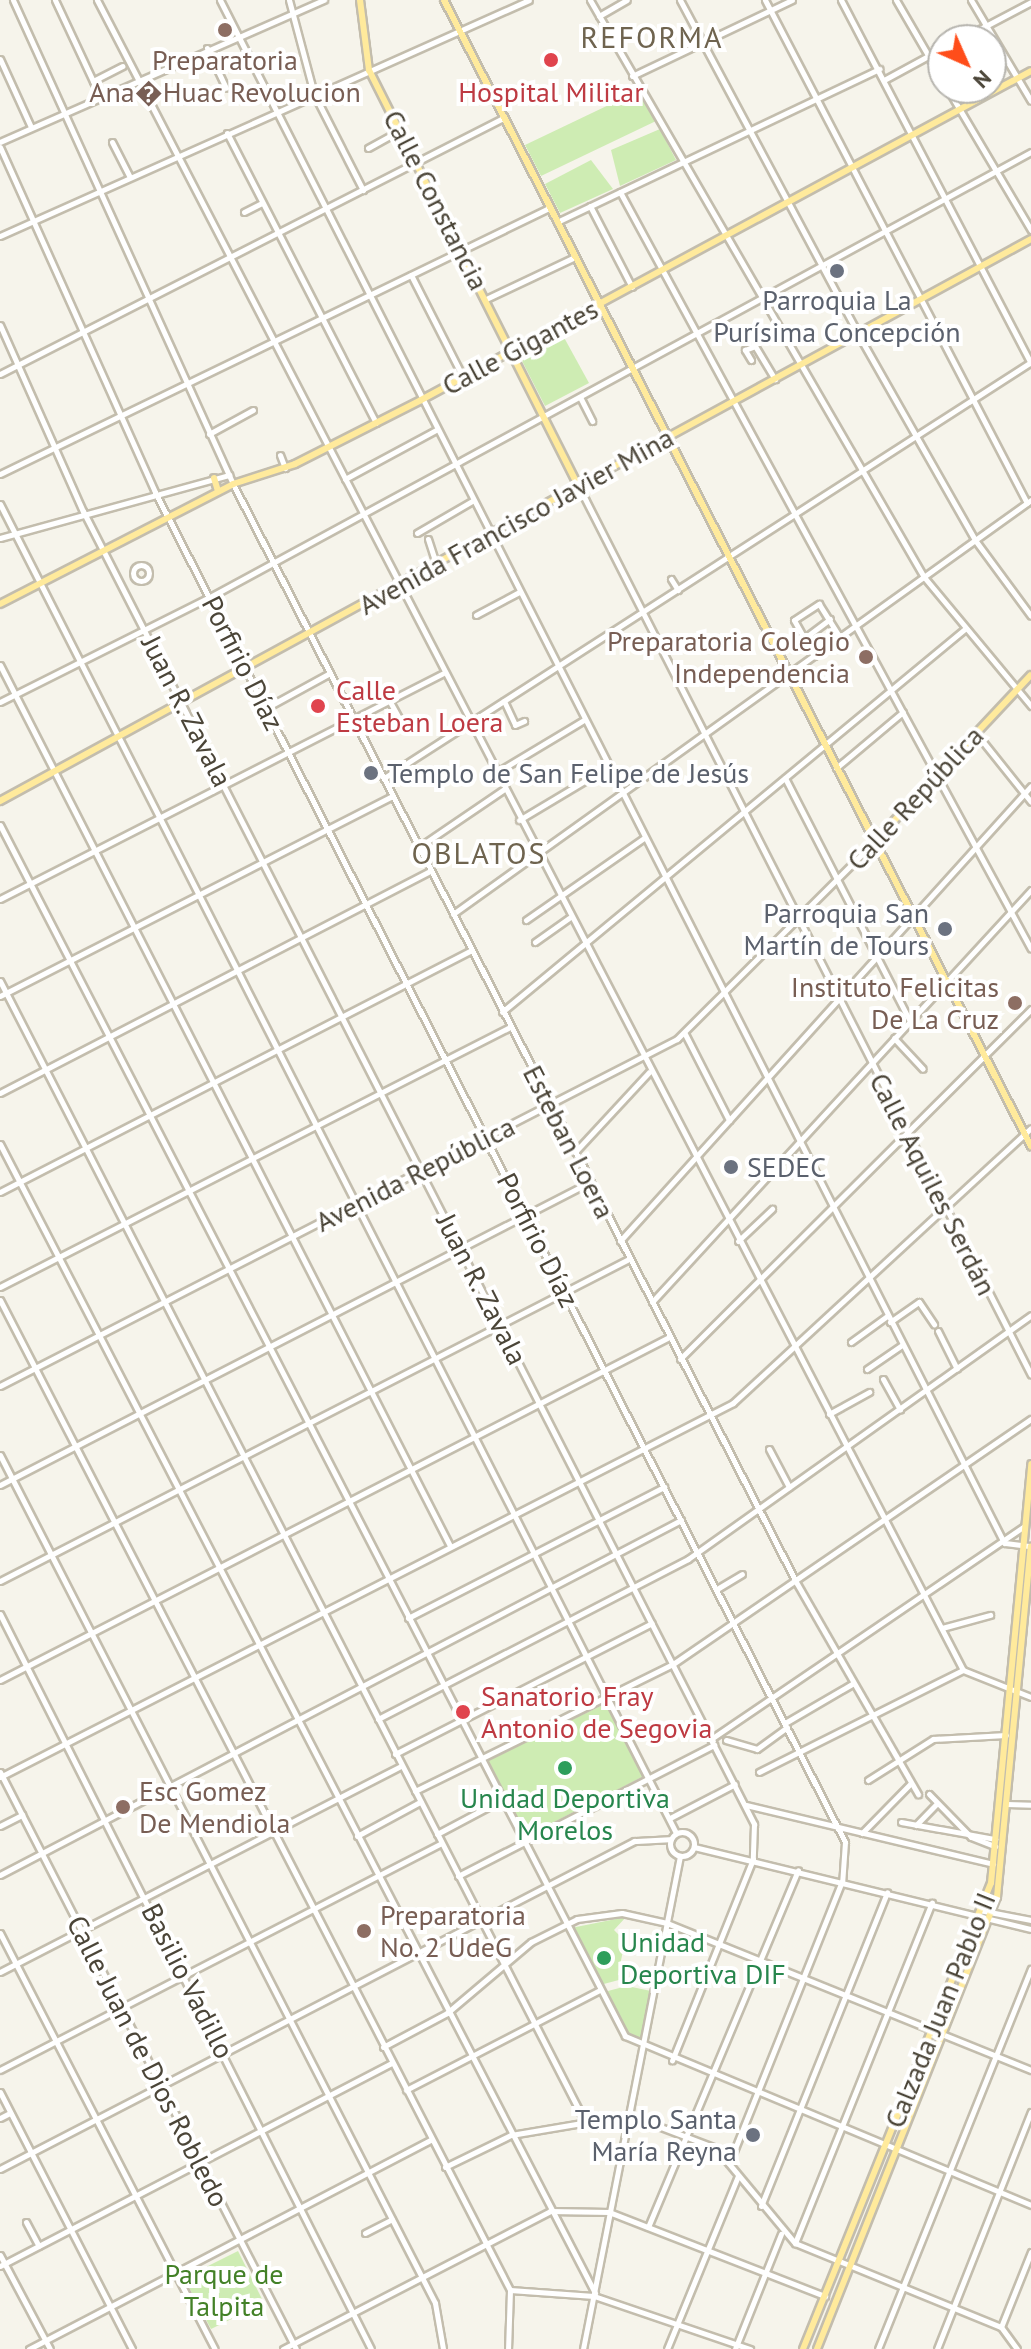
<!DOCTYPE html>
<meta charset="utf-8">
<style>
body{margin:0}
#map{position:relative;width:1031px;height:2349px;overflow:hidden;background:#f6f4eb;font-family:"PT Sans",sans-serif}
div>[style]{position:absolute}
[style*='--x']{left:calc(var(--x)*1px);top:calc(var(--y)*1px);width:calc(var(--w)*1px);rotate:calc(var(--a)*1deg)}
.green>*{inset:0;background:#ceecb3}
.roads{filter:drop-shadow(2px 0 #c3bdad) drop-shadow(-2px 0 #c3bdad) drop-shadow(0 2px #c3bdad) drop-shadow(0 -2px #c3bdad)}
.minor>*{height:5px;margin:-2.5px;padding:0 2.5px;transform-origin:2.5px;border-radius:2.5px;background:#fff}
.minor>.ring{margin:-2.5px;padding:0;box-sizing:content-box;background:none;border:5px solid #fff;border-radius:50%}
.major>*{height:6px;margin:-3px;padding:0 3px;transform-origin:3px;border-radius:3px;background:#ffea9c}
.dots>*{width:22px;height:22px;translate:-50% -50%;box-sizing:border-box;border:4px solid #fff;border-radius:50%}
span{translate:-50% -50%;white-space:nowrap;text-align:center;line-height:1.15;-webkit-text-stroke:8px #fff;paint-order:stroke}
.education-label{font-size:28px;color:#785e54}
.right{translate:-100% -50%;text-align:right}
.left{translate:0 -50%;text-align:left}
.health-label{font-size:28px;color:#be3a42}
.street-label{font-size:28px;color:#4b4538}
.worship-label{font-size:28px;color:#5b616d}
.leisure-label{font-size:28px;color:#27864d}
.park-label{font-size:28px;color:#438127}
.neighbourhood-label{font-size:30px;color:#6f644f;letter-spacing:2px}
.north{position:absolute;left:927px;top:24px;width:80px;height:80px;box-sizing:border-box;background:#fff;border:2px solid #b7b5af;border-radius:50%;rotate:135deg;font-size:22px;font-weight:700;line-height:32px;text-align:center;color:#4b4538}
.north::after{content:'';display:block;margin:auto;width:28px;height:36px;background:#ff4d1a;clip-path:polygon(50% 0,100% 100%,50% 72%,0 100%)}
</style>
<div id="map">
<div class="green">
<div style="clip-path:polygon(638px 91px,656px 121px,541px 176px,525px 145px)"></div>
<div style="clip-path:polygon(660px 129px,676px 160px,620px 186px,611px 150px)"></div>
<div style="clip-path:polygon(591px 160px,613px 189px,560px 213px,545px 184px)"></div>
<div style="clip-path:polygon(561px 332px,589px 383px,545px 406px,519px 355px)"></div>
<div style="clip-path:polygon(607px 1703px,644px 1776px,525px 1837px,487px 1760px)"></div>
<div style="clip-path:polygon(626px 1917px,614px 1930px,625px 1941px,618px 1975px,630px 1977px,600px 1985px,571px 1928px)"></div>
<div style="clip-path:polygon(627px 1986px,651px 1991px,640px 2041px,623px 2028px,604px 1992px)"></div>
<div style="clip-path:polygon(238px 2251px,264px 2303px,211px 2329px,184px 2278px)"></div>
</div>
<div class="roads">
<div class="minor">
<div style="--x:13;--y:0;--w:532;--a:65.56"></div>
<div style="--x:233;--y:484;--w:1234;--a:62.85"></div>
<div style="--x:796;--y:1582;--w:245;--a:60.1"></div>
<div style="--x:55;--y:0;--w:106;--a:64.9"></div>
<div style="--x:97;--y:0;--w:1881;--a:62.59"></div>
<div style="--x:220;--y:0;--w:1731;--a:63.06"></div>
<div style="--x:289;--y:0;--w:97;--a:75.1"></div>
<div style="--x:314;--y:94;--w:108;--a:63"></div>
<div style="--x:590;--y:0;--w:667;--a:59.94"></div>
<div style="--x:924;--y:577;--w:168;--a:50.3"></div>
<div style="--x:680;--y:0;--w:378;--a:61.9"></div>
<div style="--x:858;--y:334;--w:237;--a:60.4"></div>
<div style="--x:975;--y:540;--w:94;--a:53.6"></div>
<div style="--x:765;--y:0;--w:567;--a:62.49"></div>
<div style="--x:841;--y:0;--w:410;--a:62.4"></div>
<div style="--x:896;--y:0;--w:94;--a:59.9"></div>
<div style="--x:971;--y:0;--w:117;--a:59.3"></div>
<div style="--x:599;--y:16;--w:32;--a:-30"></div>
<div style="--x:959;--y:40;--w:81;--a:-27.8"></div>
<div style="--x:207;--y:48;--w:44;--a:64.6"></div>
<div style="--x:0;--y:59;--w:75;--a:65.5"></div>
<div style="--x:632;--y:76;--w:177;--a:-25.4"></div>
<div style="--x:884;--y:80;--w:67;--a:-28.5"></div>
<div style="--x:93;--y:81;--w:33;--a:-27"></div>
<div style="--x:947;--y:88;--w:165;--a:59.4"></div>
<div style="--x:227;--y:133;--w:326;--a:62.8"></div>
<div style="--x:0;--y:142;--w:354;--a:-23.7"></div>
<div style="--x:112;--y:142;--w:39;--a:63"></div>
<div style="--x:0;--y:147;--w:378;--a:65.8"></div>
<div style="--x:155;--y:492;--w:1516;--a:62.93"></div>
<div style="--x:845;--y:1842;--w:39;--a:94"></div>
<div style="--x:842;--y:1881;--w:304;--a:111.8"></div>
<div style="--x:368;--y:148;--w:37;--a:-29"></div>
<div style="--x:620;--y:192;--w:861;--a:61.5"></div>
<div style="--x:590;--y:206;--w:91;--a:62.6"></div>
<div style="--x:244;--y:212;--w:20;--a:-27"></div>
<div style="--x:557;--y:222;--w:357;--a:-25.4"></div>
<div style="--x:0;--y:236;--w:579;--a:-24.04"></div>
<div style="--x:411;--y:275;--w:114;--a:63"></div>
<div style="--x:486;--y:299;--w:98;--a:-25.3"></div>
<div style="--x:0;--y:325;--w:204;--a:66"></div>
<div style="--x:83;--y:511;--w:1475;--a:62.93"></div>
<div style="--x:754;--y:1824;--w:35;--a:92"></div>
<div style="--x:753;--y:1859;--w:217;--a:111.9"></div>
<div style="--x:751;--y:360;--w:12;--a:-121"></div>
<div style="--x:745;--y:350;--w:11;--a:-22"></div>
<div style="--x:755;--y:346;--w:39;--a:59"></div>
<div style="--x:0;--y:374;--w:564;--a:-26.97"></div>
<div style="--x:580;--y:397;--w:27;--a:63"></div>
<div style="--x:209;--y:434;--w:50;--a:-28.6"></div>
<div style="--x:280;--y:455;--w:14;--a:69"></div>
<div style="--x:0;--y:474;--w:610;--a:-25.85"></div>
<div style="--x:345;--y:479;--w:103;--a:-28.3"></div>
<div style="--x:579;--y:487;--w:996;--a:63.02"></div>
<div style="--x:0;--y:504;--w:1491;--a:63.04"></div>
<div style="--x:417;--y:533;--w:64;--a:-30.2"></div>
<div style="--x:0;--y:538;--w:238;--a:-15.4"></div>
<div style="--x:428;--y:539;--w:25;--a:72"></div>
<div class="ring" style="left:133px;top:565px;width:11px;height:11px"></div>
<div style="--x:671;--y:579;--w:13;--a:58"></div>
<div style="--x:476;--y:615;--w:49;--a:-28.1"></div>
<div style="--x:802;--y:640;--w:35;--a:-37"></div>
<div style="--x:814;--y:656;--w:41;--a:-119.1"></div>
<div style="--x:794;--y:620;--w:30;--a:-33"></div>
<div style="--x:819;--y:604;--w:39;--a:58"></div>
<div style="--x:0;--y:665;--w:989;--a:62.94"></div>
<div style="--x:389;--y:700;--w:29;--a:61"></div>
<div style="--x:504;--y:701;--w:26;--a:65"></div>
<div style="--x:515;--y:725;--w:10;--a:-24"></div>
<div style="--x:0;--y:702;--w:235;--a:-26.6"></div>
<div style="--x:210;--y:597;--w:934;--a:-28.46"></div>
<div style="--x:266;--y:708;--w:73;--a:-28.7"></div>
<div style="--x:976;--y:733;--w:88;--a:51.4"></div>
<div style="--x:836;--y:768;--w:87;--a:-39.9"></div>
<div style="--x:494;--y:774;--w:105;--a:-31"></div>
<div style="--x:384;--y:778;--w:769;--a:-32.74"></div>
<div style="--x:785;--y:778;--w:273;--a:62.8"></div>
<div style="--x:519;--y:820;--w:104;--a:-30.8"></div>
<div style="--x:0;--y:825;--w:1363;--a:62.7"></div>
<div style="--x:625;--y:2036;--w:440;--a:22.6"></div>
<div style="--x:419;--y:847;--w:102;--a:-34.2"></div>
<div style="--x:0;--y:899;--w:497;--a:-27"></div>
<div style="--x:453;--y:914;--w:711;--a:-35.61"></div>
<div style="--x:526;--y:920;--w:144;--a:-34.8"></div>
<div style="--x:535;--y:942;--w:42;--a:-35.2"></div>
<div style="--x:0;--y:981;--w:1280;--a:62.85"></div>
<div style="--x:0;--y:996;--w:441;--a:-27"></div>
<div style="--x:502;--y:1012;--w:602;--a:-39.61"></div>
<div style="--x:685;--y:1034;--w:97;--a:62.9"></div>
<div style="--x:894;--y:1038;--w:42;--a:46.9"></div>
<div style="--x:0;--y:1093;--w:485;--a:-27.3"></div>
<div style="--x:0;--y:1144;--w:1294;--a:62.62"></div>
<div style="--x:575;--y:1152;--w:109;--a:-47.2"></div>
<div style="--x:0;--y:1192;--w:528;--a:-27.15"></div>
<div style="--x:620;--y:1241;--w:613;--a:-47.91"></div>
<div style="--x:738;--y:1241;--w:47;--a:-43.3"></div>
<div style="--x:0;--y:1287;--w:572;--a:-27.01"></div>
<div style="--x:0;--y:1300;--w:1114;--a:62.74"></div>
<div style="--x:510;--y:2290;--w:59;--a:91.9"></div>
<div style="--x:652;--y:1302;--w:560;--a:-47.39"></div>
<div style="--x:890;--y:1322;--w:35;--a:-35"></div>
<div style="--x:919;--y:1302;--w:27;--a:56"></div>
<div style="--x:938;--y:1331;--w:42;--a:63.4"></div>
<div style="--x:851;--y:1342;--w:44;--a:-35.8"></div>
<div style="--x:680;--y:1359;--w:496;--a:-44.9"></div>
<div style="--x:867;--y:1369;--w:42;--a:-34.4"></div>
<div style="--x:883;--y:1379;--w:35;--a:61"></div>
<div style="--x:0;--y:1386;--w:761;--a:-27.14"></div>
<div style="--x:677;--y:1039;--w:279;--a:-45"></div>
<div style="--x:829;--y:1414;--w:46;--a:-28.8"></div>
<div style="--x:769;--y:1449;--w:43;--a:62.2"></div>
<div style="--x:0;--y:1455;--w:953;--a:62.84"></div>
<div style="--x:435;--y:2303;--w:47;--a:80.1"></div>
<div style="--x:0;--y:1485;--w:663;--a:-27.18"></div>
<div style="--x:1005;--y:1543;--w:26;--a:7"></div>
<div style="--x:0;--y:1581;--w:707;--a:-27.11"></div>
<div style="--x:717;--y:1589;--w:29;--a:-31"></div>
<div style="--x:0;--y:1614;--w:823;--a:63.22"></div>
<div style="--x:408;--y:1618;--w:288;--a:-27.1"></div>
<div style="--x:942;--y:1628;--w:50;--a:-15.2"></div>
<div style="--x:963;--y:1670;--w:73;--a:21.7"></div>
<div style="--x:0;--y:1680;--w:752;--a:-27.14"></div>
<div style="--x:378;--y:1719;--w:349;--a:-27.3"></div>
<div style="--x:688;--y:1559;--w:421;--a:-35.4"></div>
<div style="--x:785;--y:1723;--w:78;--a:-30.2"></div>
<div style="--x:711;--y:1739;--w:379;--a:-34.2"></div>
<div style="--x:726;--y:1740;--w:32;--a:16"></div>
<div style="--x:757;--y:1749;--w:37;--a:-36"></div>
<div style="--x:395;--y:1754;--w:288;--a:-27"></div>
<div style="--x:0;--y:1772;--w:648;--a:62.84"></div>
<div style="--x:759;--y:1772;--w:228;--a:-26.6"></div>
<div style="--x:0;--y:1777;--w:823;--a:-27.03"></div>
<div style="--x:733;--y:1403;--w:405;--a:-42.7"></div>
<div style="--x:868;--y:1780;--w:77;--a:-32.2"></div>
<div style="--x:933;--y:1739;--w:73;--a:-3.1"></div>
<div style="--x:415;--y:1791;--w:288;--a:-26.2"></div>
<div style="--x:673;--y:1664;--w:434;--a:-34.4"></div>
<div style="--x:929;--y:1794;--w:60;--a:45.7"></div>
<div style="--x:971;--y:1837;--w:26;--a:21"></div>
<div style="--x:1007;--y:1804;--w:24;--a:2"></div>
<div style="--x:746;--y:1805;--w:254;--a:13.4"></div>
<div style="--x:670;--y:1818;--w:73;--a:-27.6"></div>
<div style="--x:901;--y:1822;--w:96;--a:10.3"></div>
<div style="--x:916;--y:1825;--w:30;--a:-46"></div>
<div style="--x:0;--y:1826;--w:25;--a:-27"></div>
<div class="ring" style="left:670px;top:1832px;width:19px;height:19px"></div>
<div style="--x:862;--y:1833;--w:69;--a:-45.6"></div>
<div style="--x:437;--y:1834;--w:72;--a:-28"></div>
<div style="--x:357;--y:1836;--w:72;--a:-28.4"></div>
<div style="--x:694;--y:1847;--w:347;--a:13.7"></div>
<div style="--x:0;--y:1875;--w:768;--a:-27.53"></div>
<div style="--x:458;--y:1876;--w:288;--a:-27.1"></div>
<div style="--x:979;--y:1910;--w:53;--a:10.9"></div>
<div style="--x:0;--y:1933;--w:468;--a:62.7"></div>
<div style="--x:0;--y:1972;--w:451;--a:-27.2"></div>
<div style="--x:383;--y:2047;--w:72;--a:-28"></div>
<div style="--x:447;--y:2013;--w:110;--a:-40.2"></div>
<div style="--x:531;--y:1942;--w:51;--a:-26.6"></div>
<div style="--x:577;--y:1919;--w:45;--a:-7.6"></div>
<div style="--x:622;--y:1913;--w:46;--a:12.5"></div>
<div style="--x:667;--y:1923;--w:393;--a:22"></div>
<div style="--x:0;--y:2070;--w:496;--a:-27.2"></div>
<div style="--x:406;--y:2090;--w:218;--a:-27.3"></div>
<div style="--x:0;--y:2092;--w:289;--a:62.8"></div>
<div style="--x:0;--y:2118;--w:11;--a:-27"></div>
<div style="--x:445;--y:2167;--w:73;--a:-25.9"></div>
<div style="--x:511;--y:2135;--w:120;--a:-9.6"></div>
<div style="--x:629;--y:2115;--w:93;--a:20.8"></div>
<div style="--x:716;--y:2148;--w:124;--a:50.3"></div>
<div style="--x:795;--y:2243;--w:222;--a:22.2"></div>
<div style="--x:1001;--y:2327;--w:27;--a:54"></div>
<div style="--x:0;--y:2169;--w:714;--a:-27.35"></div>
<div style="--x:634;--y:1841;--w:37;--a:-3"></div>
<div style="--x:761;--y:2206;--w:338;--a:-68.1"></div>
<div style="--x:26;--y:2222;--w:27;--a:62"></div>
<div style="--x:648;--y:2227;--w:387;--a:-67.2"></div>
<div style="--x:365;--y:2233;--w:30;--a:-27"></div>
<div style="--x:795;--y:2243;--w:367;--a:-68.1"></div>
<div style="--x:0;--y:2255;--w:106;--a:62"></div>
<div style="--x:0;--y:2266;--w:441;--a:-27.4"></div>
<div style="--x:510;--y:2290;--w:84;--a:4.1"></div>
<div style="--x:594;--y:2296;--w:165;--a:18.8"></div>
<div style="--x:1001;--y:2327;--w:81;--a:-68.2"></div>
<div style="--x:29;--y:2349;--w:453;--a:-27.5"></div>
<div style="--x:283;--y:2349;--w:301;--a:-27.3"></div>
<div style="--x:550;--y:2211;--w:59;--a:1"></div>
<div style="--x:609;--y:2212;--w:232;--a:21.3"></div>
<div style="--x:583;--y:2349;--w:502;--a:-78.87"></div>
<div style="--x:667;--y:2349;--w:187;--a:-67.7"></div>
<div style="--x:735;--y:2349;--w:124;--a:-68.2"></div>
<div style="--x:878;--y:2349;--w:410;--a:-68.1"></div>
<div style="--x:937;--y:2349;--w:255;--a:-68.4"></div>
</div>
<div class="major">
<div style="--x:360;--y:0;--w:71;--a:82.7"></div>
<div style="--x:369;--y:70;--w:467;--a:63.3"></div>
<div style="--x:444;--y:0;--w:1288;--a:62.88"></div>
<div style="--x:214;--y:478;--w:14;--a:73"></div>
<div style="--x:0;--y:604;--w:262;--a:-27.2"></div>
<div style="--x:233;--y:484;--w:65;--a:-17.9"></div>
<div style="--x:295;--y:464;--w:141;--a:-26.9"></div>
<div style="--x:421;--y:400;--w:693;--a:-28.34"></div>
<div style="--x:0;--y:801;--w:1174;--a:-28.59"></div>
<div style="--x:874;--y:842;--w:229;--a:-46.8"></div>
<div style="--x:803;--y:2349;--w:502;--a:-68.03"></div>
<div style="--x:991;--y:1883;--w:421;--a:-84.5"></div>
<div style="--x:817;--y:2349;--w:487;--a:-68.3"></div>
<div style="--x:997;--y:1897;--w:352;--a:-84.5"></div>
</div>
</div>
<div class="dots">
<div style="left:225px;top:30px;background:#8d6e63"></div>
<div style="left:551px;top:60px;background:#e0444e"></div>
<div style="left:837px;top:271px;background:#6b7280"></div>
<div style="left:866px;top:657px;background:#8d6e63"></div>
<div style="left:318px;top:706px;background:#e0444e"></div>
<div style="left:371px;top:773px;background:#6b7280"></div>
<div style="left:945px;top:929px;background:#6b7280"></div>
<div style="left:1015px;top:1003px;background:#8d6e63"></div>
<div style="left:731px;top:1167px;background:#6b7280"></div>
<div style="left:463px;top:1712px;background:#e0444e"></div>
<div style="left:565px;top:1768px;background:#2e9e5b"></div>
<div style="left:123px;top:1807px;background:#8d6e63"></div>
<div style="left:364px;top:1931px;background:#8d6e63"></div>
<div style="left:604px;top:1958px;background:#2e9e5b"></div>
<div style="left:753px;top:2135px;background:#6b7280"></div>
</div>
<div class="education-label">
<span style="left:225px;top:76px">Preparatoria<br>Ana�Huac Revolucion</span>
<span class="right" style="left:850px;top:657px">Preparatoria Colegio<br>Independencia</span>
<span class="right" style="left:999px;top:1003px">Instituto Felicitas<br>De La Cruz</span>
<span class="left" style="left:139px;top:1807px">Esc Gomez<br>De Mendiola</span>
<span class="left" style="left:380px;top:1931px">Preparatoria<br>No. 2 UdeG</span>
</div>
<div class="health-label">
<span style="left:551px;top:92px">Hospital Militar</span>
<span class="left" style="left:336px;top:706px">Calle<br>Esteban Loera</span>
<span class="left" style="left:481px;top:1712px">Sanatorio Fray<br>Antonio de Segovia</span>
</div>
<div class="street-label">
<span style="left:436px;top:200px;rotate:63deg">Calle Constancia</span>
<span style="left:520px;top:347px;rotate:-28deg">Calle Gigantes</span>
<span style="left:516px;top:521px;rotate:-29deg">Avenida Francisco Javier Mina</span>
<span style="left:243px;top:663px;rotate:63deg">Porfirio Díaz</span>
<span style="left:187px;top:711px;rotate:63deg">Juan R. Zavala</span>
<span style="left:915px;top:798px;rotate:-47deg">Calle República</span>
<span style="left:569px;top:1142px;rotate:63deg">Esteban Loera</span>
<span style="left:415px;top:1174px;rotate:-27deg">Avenida República</span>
<span style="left:933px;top:1184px;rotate:63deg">Calle Aquiles Serdán</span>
<span style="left:538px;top:1240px;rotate:63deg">Porfirio Díaz</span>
<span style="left:482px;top:1289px;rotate:63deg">Juan R. Zavala</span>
<span style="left:188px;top:1981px;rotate:63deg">Basilio Vadillo</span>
<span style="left:940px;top:2010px;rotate:-68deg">Calzada Juan Pablo II</span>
<span style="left:148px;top:2061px;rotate:63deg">Calle Juan de Dios Robledo</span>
</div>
<div class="worship-label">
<span style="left:837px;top:316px">Parroquia La<br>Purísima Concepción</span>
<span class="left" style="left:387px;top:773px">Templo de San Felipe de Jesús</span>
<span class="right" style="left:929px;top:929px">Parroquia San<br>Martín de Tours</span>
<span class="left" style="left:747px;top:1167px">SEDEC</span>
<span class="right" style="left:737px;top:2135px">Templo Santa<br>María Reyna</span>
</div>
<div class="leisure-label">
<span style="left:565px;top:1814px">Unidad Deportiva<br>Morelos</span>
<span class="left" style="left:620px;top:1958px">Unidad<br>Deportiva DIF</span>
</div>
<div class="park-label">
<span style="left:224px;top:2290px">Parque de<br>Talpita</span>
</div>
<div class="neighbourhood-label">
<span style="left:652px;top:37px">REFORMA</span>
<span style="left:479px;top:853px">OBLATOS</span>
</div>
<div class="north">N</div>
</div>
